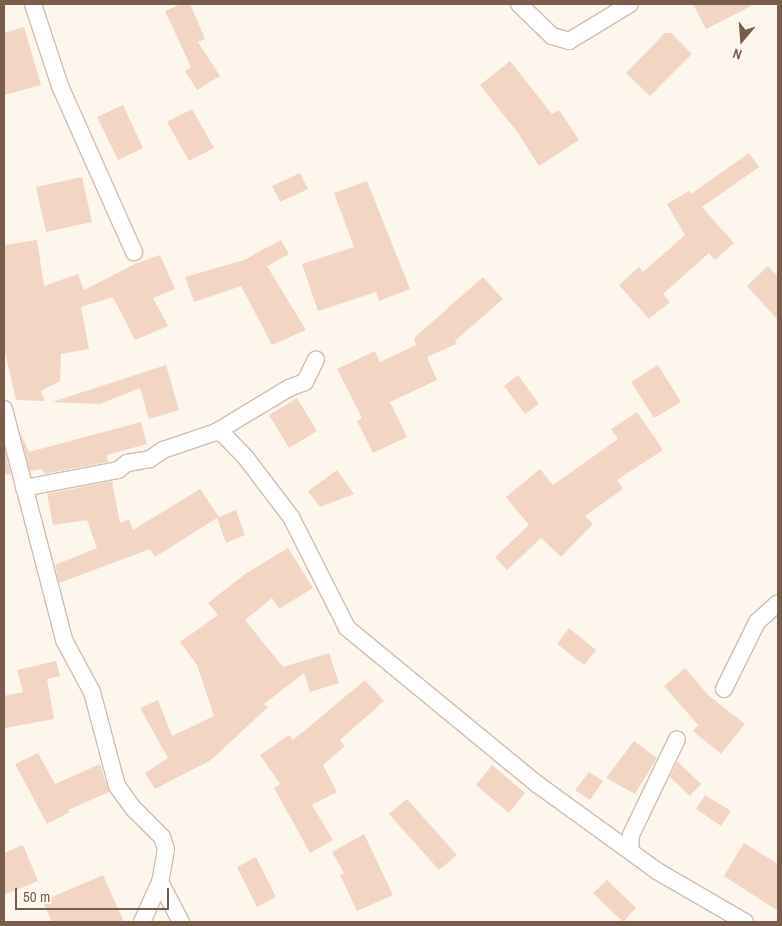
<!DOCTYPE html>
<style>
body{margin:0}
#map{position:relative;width:782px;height:926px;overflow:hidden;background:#fdf6ec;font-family:"Archivo Narrow",sans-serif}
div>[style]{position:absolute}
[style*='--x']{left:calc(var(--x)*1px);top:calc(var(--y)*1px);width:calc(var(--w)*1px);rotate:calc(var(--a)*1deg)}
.building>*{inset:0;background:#f3d5c3}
.roads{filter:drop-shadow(1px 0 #d1beb0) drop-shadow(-1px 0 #d1beb0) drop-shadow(0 1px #d1beb0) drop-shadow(0 -1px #d1beb0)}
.minor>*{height:16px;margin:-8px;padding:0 8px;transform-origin:8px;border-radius:8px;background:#fff}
span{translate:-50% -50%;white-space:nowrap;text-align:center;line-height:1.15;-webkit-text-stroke:4.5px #fffaf3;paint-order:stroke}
.frame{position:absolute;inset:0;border:5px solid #7a5c4d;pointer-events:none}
.north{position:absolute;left:717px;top:15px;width:50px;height:50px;-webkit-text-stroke:4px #fffaf3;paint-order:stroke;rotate:198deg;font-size:14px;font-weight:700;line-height:20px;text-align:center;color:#7a5c4d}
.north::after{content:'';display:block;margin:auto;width:18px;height:22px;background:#7a5c4d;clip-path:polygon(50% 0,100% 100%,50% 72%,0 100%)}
.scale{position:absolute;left:15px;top:888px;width:154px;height:22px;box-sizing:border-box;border:2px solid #7a5c4d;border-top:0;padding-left:6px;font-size:15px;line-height:18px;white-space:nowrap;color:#7a5c4d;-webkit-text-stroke:4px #fffaf3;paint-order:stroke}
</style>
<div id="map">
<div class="building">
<div style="clip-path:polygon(181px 4px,190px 4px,205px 39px,198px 42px,220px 76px,197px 90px,185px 71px,191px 67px,165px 11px)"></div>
<div style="clip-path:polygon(693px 4px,755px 4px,706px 29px)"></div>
<div style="clip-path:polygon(24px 27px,41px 85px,4px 95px,4px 33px)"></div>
<div style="clip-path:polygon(665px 33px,671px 33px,692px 54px,650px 96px,626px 73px)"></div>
<div style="clip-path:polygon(510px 61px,552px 114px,559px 110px,579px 140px,539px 166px,518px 133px,480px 85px)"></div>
<div style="clip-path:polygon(123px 105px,143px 148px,118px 160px,97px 117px)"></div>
<div style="clip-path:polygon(192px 109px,214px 148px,189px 161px,167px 122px)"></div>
<div style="clip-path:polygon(749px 153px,759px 167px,702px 207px,734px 243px,715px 260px,709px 253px,663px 294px,670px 302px,649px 319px,619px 285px,639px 267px,643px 272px,685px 235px,667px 204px,689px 191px,691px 194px)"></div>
<div style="clip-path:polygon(300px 173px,308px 189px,280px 202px,272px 186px)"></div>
<div style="clip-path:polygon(82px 177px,92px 222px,46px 232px,36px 187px)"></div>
<div style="clip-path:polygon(367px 181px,410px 289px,379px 301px,376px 292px,318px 311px,302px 264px,354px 247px,334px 193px)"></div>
<div style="clip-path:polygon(37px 240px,44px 286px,78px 274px,84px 290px,135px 264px,160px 255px,175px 289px,153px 298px,168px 326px,135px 340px,113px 297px,81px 307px,89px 349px,61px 354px,60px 381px,41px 391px,45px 401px,16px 400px,4px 348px,4px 245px)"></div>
<div style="clip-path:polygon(281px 240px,289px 254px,267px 266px,306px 330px,272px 345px,241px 286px,194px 302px,185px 277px,244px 260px)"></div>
<div style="clip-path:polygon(768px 266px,778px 277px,778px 320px,747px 286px)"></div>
<div style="clip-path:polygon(483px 277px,503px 299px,455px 341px,456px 344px,427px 357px,437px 380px,390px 402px,407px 437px,373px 453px,357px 421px,362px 418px,337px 369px,375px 351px,380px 362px,416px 345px,414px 338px)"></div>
<div style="clip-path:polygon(166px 365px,179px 410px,149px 419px,140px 388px,100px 404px,52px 402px)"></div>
<div style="clip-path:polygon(658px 365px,681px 402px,654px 418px,631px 382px)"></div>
<div style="clip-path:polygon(518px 375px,539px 404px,525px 414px,504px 386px)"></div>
<div style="clip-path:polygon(297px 398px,317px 431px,289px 448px,269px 415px)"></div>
<div style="clip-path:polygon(637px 412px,663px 450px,617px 480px,623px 489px,585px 516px,593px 524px,561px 557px,541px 538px,507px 570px,495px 557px,529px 525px,506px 497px,540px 469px,553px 485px,618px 439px,611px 429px)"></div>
<div style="clip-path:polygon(141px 422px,147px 444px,107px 455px,108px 462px,44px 474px,43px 469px,30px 471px,20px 432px,29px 452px)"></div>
<div style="clip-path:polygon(4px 448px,11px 474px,4px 475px)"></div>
<div style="clip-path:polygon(337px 470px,354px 494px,320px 507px,308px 491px)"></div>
<div style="clip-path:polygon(112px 481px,120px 523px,129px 519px,133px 530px,200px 489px,219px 517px,236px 510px,245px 535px,226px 543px,217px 518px,155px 557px,150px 549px,59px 583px,55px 565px,97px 548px,87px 520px,53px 525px,47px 494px)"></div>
<div style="clip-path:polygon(288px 548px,313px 588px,279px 609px,272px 598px,245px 620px,283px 667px,329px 653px,339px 683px,310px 692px,304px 673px,264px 704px,268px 707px,211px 760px,155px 789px,145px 773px,168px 758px,140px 708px,158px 700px,172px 736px,214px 716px,197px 665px,180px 642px,218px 615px,208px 603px,245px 574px)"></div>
<div style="clip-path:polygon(569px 628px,596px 650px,584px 665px,557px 644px)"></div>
<div style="clip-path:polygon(56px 661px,60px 676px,47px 679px,54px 719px,5px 728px,4px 696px,23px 692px,17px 670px)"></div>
<div style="clip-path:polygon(685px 668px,709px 696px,745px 724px,721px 754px,693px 731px,698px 725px,664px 686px)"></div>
<div style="clip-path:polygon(365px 680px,384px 701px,340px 740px,345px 746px,323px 765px,337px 792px,312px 805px,333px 840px,310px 853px,274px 788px,280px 784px,260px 755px,289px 735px,293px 740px)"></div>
<div style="clip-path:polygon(634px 741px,657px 758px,635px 794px,606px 778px)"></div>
<div style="clip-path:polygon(38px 753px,55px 784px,100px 764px,109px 792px,68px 810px,70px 812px,47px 824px,15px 764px)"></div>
<div style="clip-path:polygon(677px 761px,701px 784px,690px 796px,670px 777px)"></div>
<div style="clip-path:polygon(492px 765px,525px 793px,509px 813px,476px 785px)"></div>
<div style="clip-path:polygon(589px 772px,603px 781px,590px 800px,575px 790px)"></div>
<div style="clip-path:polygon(705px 795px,731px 811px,721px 826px,696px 809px)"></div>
<div style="clip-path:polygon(407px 799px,457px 855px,439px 870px,389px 814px)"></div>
<div style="clip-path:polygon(364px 834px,393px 895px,357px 911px,340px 875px,344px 873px,332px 852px)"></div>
<div style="clip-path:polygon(744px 843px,778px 864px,778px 911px,724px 876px)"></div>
<div style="clip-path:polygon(23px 845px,38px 881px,4px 895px,4px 853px)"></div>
<div style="clip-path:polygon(256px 857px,276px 897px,257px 907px,237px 867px)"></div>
<div style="clip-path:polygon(103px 875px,124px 922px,52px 922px,43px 901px)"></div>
<div style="clip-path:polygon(607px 880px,636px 908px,623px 922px,593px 893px)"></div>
</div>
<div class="roads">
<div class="minor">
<div style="--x:33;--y:4;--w:86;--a:71.8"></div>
<div style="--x:60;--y:86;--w:182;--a:66"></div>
<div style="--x:519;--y:4;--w:46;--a:44.1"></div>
<div style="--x:552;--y:36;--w:18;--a:16"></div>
<div style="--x:569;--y:41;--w:71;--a:-31.2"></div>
<div style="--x:4;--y:409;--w:239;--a:75.4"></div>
<div style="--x:64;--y:640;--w:59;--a:61.7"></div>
<div style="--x:92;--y:692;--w:97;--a:75.1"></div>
<div style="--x:117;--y:786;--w:29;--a:54"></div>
<div style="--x:134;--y:809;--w:40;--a:45"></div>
<div style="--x:162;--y:837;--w:13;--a:72"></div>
<div style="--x:166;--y:849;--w:34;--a:100"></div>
<div style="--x:160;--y:882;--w:44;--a:114.2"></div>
<div style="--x:216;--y:432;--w:7;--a:16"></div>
<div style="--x:223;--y:434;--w:33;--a:46"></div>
<div style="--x:246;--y:458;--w:74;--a:52.7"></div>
<div style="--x:291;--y:517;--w:124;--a:63.2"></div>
<div style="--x:347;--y:628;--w:246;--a:39.4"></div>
<div style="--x:537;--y:784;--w:148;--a:35.9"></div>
<div style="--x:657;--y:871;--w:102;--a:30.1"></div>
<div style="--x:24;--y:488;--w:96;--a:-10.8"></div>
<div style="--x:118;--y:470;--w:11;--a:-38"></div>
<div style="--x:127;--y:463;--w:23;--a:-10"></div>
<div style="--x:150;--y:459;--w:16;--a:-35"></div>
<div style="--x:163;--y:450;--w:56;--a:-18.8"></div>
<div style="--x:216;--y:432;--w:85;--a:-31.1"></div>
<div style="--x:289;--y:388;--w:17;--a:-21"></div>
<div style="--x:305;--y:382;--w:25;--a:-64"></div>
<div style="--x:724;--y:689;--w:75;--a:-63.8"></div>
<div style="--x:757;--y:622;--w:28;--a:-42"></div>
<div style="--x:630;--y:849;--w:14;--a:-86"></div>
<div style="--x:631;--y:835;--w:106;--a:-64.4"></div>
<div style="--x:160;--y:882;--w:45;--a:62.3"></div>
</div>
</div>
<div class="frame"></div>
<div class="north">N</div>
<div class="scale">50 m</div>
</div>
